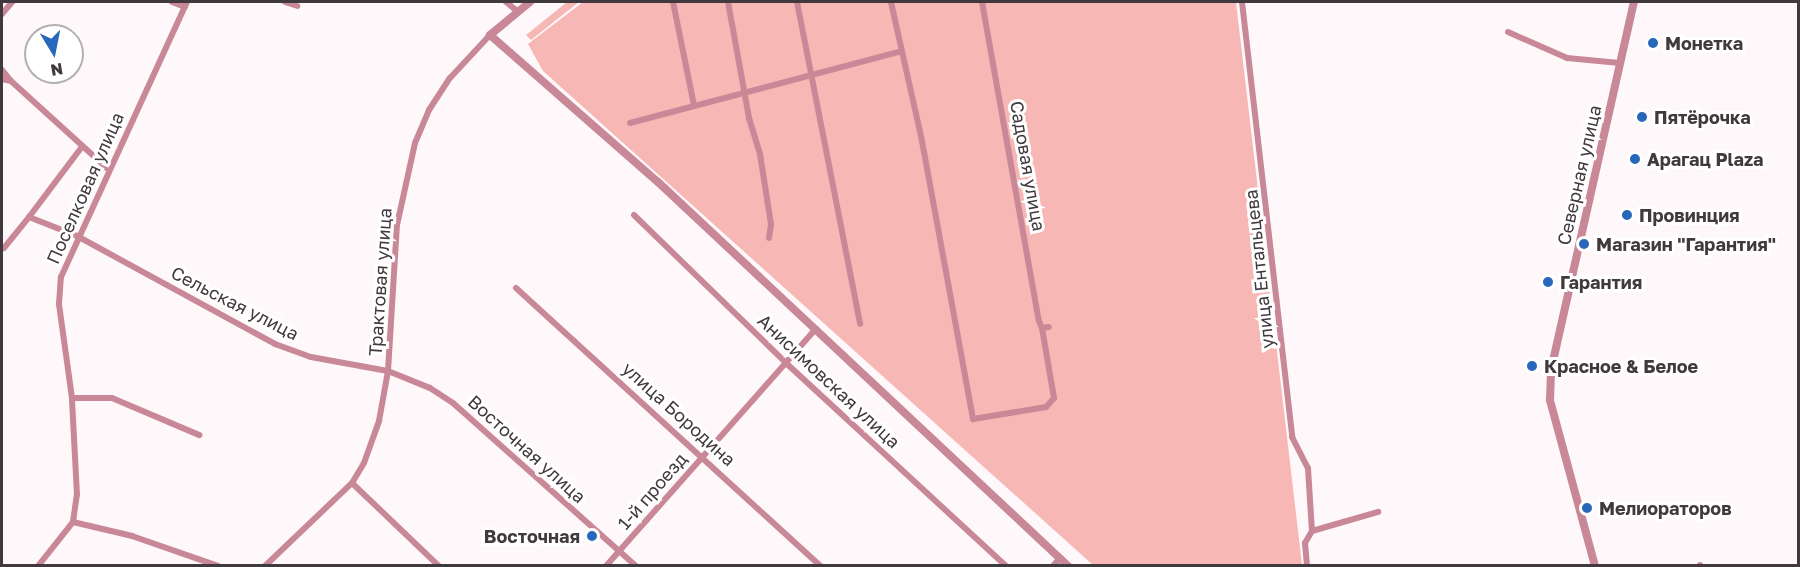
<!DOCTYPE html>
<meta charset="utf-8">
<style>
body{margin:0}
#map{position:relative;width:1800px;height:567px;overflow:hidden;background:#fff8fb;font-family:"Golos Text",sans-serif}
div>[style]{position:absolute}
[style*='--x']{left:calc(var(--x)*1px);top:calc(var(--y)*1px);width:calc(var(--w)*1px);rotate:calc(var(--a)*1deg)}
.green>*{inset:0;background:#f7b7b4}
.minor>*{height:6px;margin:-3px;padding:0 3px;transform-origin:3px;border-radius:3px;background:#c98897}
.tertiary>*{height:8px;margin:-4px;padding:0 4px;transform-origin:4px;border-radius:4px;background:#c98897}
.dots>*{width:16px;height:16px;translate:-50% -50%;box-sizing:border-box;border:3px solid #fff;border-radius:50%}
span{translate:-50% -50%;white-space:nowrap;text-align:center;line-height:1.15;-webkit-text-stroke:6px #fff;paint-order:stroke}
.poi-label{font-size:18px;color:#40393d;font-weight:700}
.left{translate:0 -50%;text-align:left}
.right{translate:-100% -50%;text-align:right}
.street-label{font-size:18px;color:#40393d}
.frame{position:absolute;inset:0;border:3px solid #40393d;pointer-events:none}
.north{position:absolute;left:24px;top:24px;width:60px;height:60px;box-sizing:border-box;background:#fff;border:2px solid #b3b0b1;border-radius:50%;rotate:170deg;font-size:16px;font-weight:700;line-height:24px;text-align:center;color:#40393d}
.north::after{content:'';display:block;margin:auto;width:21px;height:27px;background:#2768ba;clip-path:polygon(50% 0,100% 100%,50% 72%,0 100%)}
</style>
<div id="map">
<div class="green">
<div style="clip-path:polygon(567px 2px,579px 2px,531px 40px,526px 35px)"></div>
<div style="clip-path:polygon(583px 2px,1236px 2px,1302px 565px,1093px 565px,543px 71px,528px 44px)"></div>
</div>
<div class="minor">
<div style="--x:172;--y:2;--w:14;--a:21"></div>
<div style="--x:285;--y:2;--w:13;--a:18"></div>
<div style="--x:506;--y:2;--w:14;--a:39"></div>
<div style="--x:673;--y:2;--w:105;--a:78.5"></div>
<div style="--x:728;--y:2;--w:118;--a:79.7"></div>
<div style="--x:749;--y:118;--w:38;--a:73"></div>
<div style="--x:760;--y:154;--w:71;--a:81.1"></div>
<div style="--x:771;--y:224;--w:14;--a:98"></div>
<div style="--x:797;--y:2;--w:328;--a:78.9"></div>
<div style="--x:891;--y:2;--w:142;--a:77.4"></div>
<div style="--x:922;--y:141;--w:283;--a:79.6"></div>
<div style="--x:973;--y:419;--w:74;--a:-9.3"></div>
<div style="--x:1046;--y:407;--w:12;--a:-48"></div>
<div style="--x:1054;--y:398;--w:71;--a:-99.7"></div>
<div style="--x:982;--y:2;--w:324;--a:79.9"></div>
<div style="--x:1039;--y:321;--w:8;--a:67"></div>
<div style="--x:1042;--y:328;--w:7;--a:-8"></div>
<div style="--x:1242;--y:2;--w:438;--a:83.4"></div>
<div style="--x:1292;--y:437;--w:35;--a:63"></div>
<div style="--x:1308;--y:468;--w:63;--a:86.4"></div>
<div style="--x:2;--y:14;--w:16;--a:-50"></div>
<div style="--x:1508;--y:32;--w:64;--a:23.8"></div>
<div style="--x:1567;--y:58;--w:53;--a:5.4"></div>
<div style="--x:2;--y:70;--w:14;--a:51"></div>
<div style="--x:2;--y:79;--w:9;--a:13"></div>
<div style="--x:11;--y:81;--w:132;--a:42.2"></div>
<div style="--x:630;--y:123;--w:281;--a:-14.8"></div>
<div style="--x:81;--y:148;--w:86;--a:127"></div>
<div style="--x:29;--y:217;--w:52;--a:21.6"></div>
<div style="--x:77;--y:236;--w:226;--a:28.6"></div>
<div style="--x:275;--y:344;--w:38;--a:20"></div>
<div style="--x:311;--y:357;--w:78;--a:10.3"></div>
<div style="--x:388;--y:371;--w:45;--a:22"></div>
<div style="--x:430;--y:388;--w:27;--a:33"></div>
<div style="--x:453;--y:403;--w:245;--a:41.7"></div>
<div style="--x:634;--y:215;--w:212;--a:44.2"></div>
<div style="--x:786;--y:363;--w:299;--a:42.7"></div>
<div style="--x:4;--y:248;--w:40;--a:-51"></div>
<div style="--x:516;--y:288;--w:412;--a:42.4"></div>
<div style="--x:72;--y:398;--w:40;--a:0"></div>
<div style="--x:112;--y:398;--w:95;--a:23"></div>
<div style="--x:352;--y:483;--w:120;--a:43.7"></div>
<div style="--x:73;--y:522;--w:61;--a:13.3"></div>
<div style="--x:132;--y:536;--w:91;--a:19.2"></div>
<div style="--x:1700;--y:565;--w:1;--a:90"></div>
<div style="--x:38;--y:566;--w:56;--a:-51.5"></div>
<div style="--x:73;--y:522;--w:27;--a:-82"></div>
<div style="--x:77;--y:495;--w:97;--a:-93"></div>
<div style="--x:72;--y:398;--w:95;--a:-97.9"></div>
<div style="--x:59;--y:304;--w:27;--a:-86"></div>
<div style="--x:61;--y:277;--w:302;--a:-65.4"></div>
<div style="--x:265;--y:566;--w:120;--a:-43.7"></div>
<div style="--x:352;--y:483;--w:23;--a:-59"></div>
<div style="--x:364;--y:463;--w:45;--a:-70.3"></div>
<div style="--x:379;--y:421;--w:51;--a:-79.8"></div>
<div style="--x:388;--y:371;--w:146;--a:-86.5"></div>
<div style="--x:397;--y:225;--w:84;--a:-77.6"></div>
<div style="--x:415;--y:143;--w:36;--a:-67"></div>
<div style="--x:429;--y:110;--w:38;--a:-57"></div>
<div style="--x:450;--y:78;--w:59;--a:-47.1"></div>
<div style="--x:606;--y:566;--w:317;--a:-48.5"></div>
<div style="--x:1053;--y:566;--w:11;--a:-49"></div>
<div style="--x:1307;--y:566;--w:23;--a:-95"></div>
<div style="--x:1305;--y:543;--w:14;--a:-60"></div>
<div style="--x:1312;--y:531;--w:69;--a:-16.1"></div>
</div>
<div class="tertiary">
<div style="--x:530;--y:2;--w:52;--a:140.5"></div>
<div style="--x:490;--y:35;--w:223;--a:41.2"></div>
<div style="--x:658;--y:182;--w:562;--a:43.12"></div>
<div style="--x:1595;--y:566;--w:172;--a:-105.2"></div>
<div style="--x:1550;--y:400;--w:30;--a:-88"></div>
<div style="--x:1551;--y:370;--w:377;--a:-77.3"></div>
</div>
<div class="dots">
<div style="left:1653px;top:43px;background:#2768ba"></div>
<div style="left:1642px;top:117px;background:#2768ba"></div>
<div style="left:1635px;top:159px;background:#2768ba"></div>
<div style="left:1627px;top:215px;background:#2768ba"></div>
<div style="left:1584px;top:244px;background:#2768ba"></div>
<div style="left:1548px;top:282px;background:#2768ba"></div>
<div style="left:1532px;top:366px;background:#2768ba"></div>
<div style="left:1587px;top:508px;background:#2768ba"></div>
<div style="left:592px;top:536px;background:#2768ba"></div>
</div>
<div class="poi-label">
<span class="left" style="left:1665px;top:43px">Монетка</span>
<span class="left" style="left:1654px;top:117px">Пятёрочка</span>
<span class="left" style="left:1647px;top:159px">Арагац Plaza</span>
<span class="left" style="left:1639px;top:215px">Провинция</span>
<span class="left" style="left:1596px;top:244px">Магазин "Гарантия"</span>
<span class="left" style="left:1560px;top:282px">Гарантия</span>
<span class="left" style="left:1544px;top:366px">Красное &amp; Белое</span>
<span class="left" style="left:1599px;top:508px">Мелиораторов</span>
<span class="right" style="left:580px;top:536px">Восточная</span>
</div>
<div class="street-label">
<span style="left:1028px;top:166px;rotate:80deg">Садовая улица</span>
<span style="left:1579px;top:175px;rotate:-77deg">Северная улица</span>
<span style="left:85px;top:188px;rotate:-66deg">Поселковая улица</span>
<span style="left:1259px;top:269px;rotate:-96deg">улица Ентальцева</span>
<span style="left:380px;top:282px;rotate:-86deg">Трактовая улица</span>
<span style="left:235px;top:303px;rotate:27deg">Сельская улица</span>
<span style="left:829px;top:381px;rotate:43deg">Анисимовская улица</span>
<span style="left:679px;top:414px;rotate:42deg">улица Бородина</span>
<span style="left:527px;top:449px;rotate:42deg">Восточная улица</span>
<span style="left:652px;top:491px;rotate:-49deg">1-й проезд</span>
</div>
<div class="frame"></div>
<div class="north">N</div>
</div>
